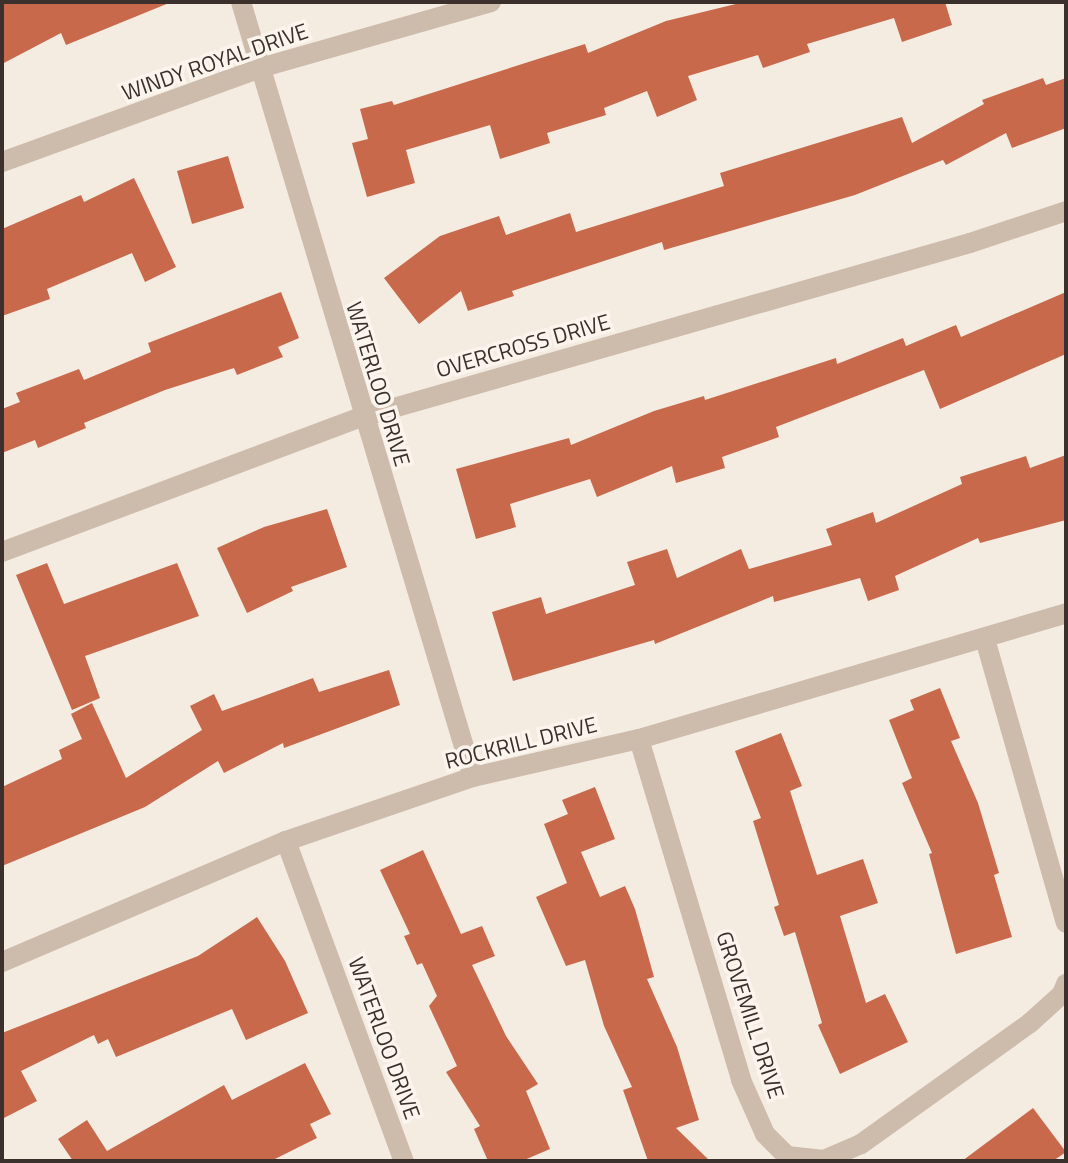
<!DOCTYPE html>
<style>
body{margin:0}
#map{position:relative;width:1068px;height:1163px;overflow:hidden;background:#f4ebe1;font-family:"Titillium Web",sans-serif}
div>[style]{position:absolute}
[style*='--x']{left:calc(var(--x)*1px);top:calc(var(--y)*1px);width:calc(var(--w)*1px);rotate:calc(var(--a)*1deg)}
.building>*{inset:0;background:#c8694b}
.minor>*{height:20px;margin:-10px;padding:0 10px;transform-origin:10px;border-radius:10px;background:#cdbbac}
span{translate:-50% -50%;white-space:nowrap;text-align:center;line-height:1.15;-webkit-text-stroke:7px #fbf5ee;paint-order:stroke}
.street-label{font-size:22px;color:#3b302b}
.frame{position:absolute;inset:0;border:4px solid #3b302b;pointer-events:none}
</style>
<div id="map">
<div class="building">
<div style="clip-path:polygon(2px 2px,169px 2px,169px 3px,66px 45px,61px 33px,2px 64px)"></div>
<div style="clip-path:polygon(744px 2px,945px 2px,952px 25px,902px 42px,894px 18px,807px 44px,810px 52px,763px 68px,758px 55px,688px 76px,697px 100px,657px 117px,647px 91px,604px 108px,606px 115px,547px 133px,550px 143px,500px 159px,490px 125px,406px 150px,415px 183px,367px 197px,352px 143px,368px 139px,360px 109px,392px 101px,394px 105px,585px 44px,588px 53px,666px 21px)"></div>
<div style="clip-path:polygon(1043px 78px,1046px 85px,1066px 78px,1066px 128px,1012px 148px,1006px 133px,946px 165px,943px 160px,855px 195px,664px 250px,662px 242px,512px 291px,514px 296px,468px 311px,461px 291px,419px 324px,384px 278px,440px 236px,499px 216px,506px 235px,570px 213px,576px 232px,724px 186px,720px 173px,902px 117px,912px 143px,984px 104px,982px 100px)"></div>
<div style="clip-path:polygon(228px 156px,244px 208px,192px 224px,177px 171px)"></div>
<div style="clip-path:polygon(134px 178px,176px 267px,145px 282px,132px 253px,47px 289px,50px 299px,2px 316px,2px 229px,81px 195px,84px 202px)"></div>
<div style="clip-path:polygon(281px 292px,299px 338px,278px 347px,283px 357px,237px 375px,234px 368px,165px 390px,84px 423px,86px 428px,38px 448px,35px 440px,2px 453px,2px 409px,20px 402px,16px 393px,79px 369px,84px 380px,151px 352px,148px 343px)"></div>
<div style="clip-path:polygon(1066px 292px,1066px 354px,940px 409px,924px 370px,776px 427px,779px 437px,722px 457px,725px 468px,676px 483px,672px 466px,597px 497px,590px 479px,510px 504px,516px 527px,476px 539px,456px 469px,569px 438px,571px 445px,654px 411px,704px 396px,705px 400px,836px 358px,837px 364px,903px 338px,906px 346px,956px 325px,961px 337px)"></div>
<div style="clip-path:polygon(1066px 455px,1066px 520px,980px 543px,978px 538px,895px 576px,899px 590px,868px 601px,860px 578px,774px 602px,773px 596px,655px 644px,654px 640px,513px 681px,492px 612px,541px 597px,546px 614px,635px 585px,627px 562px,667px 549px,677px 578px,741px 549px,749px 569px,832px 545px,826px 529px,873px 512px,876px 523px,962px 484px,960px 477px,1026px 456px,1030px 468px)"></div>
<div style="clip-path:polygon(327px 509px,347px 567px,291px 587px,293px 591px,247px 613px,217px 548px,264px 527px)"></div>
<div style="clip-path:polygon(47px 563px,64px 604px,177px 563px,199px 616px,85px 656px,100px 698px,72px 710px,16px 575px)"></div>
<div style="clip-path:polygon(389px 670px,400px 705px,284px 748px,283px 743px,224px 773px,218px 761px,145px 807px,2px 866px,2px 787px,62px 759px,59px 750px,82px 739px,71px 714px,92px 703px,126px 778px,202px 730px,190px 706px,214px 694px,222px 711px,313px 678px,319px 692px)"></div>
<div style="clip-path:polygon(940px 688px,960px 738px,951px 741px,978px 803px,999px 873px,994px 875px,1012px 937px,956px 954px,929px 854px,932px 853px,902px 783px,912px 778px,889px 720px,914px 710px,910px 700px)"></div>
<div style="clip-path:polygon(781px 733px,802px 786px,790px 791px,817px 875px,863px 859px,878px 903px,840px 916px,866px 1003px,885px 994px,908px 1042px,840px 1074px,818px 1025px,822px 1023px,795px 932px,784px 936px,774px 907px,779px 905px,753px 821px,761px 818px,735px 751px)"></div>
<div style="clip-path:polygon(595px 787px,615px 839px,581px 852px,600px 897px,625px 886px,635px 909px,654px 977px,647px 979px,677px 1047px,699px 1120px,676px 1128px,710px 1161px,648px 1161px,623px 1090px,632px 1087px,604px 1026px,585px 960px,566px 966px,536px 897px,567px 883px,544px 824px,568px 814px,562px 800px)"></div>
<div style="clip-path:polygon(423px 850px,461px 934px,482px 926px,495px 956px,472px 965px,506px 1036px,538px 1084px,526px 1091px,550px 1149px,522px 1161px,488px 1161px,474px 1129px,480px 1126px,446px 1072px,457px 1066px,429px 1006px,437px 996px,422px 963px,417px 965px,404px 936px,410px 934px,380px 870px)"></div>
<div style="clip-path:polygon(257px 917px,285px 961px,308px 1013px,246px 1040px,232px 1009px,116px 1057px,108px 1039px,98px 1044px,94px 1035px,21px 1071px,37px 1101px,2px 1119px,2px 1033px,198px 956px)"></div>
<div style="clip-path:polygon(305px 1063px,331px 1114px,310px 1124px,317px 1138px,271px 1161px,73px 1161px,58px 1139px,87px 1120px,107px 1151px,224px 1085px,232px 1100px)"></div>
<div style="clip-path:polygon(1033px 1108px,1066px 1152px,1053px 1161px,962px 1161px)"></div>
</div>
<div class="minor">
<div style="--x:241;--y:2;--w:809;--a:73.33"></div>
<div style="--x:2;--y:162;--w:275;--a:-20"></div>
<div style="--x:260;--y:68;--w:240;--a:-15.9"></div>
<div style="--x:2;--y:552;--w:384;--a:-20.6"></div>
<div style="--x:362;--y:417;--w:632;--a:-15.97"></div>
<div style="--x:970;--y:243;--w:101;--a:-18.4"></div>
<div style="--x:985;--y:639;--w:295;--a:74.1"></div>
<div style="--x:639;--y:739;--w:356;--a:73.3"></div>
<div style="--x:741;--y:1080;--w:59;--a:66"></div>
<div style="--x:765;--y:1134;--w:31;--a:45"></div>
<div style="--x:787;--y:1156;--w:37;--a:6"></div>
<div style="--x:824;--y:1160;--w:40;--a:-23.4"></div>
<div style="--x:861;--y:1144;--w:208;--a:-35.6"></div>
<div style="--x:1030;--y:1023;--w:43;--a:-42.2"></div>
<div style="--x:1062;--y:994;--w:11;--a:-68"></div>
<div style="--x:286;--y:841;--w:341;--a:69.8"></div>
<div style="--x:2;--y:962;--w:309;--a:-23.1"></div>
<div style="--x:286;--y:841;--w:198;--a:-18.9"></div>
<div style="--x:473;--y:777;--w:170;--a:-12.9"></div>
<div style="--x:639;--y:739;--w:445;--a:-16.4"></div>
</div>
<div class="street-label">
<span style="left:215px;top:62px;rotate:-19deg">WINDY ROYAL DRIVE</span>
<span style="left:523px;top:346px;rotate:-16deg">OVERCROSS DRIVE</span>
<span style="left:378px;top:384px;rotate:73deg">WATERLOO DRIVE</span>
<span style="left:521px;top:743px;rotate:-14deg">ROCKRILL DRIVE</span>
<span style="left:750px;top:1015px;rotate:72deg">GROVEMILL DRIVE</span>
<span style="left:384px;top:1038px;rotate:70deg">WATERLOO DRIVE</span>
</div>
<div class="frame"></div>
</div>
